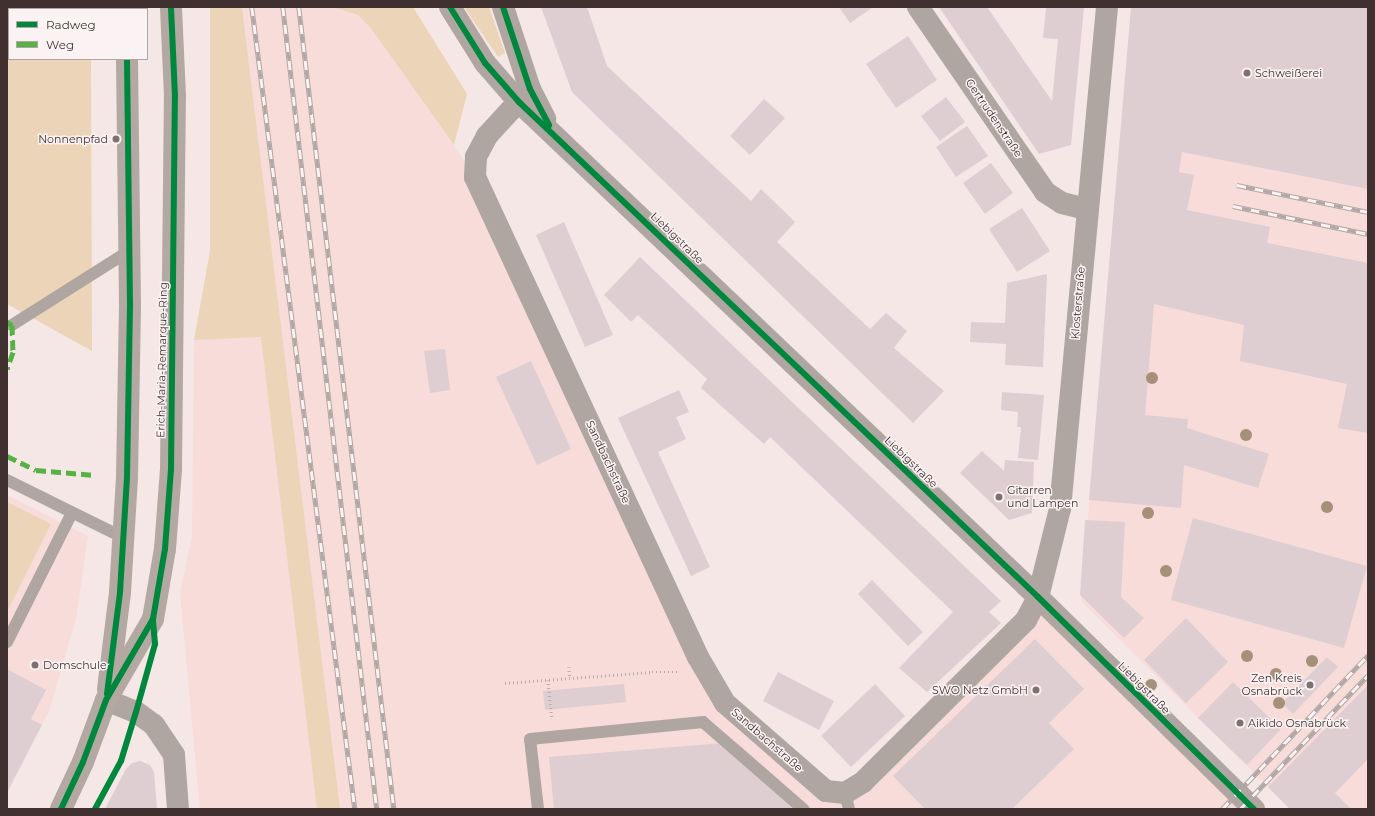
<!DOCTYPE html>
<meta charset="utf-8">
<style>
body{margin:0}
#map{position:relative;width:1375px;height:816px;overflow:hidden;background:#f4e7e6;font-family:Montserrat,sans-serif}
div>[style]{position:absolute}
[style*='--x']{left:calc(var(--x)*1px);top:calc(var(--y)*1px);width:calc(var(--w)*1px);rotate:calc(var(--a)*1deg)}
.built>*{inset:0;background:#f7dcd9}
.green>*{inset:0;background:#ebd4b7}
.building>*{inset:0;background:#deced1}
.path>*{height:2.5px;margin-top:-1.25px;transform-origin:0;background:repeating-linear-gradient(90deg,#b7adaa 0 1px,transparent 0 4px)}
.service>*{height:12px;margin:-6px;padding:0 6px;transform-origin:6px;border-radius:6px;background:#b0a6a1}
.minor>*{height:22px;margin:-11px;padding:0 11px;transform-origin:11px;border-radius:11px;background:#b0a6a1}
.tertiary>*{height:22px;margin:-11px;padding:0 11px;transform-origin:11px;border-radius:11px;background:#b0a6a1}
.primary>*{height:22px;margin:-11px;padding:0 11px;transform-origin:11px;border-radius:11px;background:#b4a8a3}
.rail>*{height:4.5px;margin-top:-2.25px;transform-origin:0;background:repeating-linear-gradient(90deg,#fbf3f3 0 9px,#b1a7a5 0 18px);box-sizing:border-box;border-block:1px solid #b1a7a5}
.quiet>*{height:5px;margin-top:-2.5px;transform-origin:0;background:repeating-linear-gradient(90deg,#57b246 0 10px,transparent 0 15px)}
.cycleway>*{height:6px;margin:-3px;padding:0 3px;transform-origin:3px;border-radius:3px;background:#00873e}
.trees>*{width:12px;height:12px;margin:-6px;border-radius:50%;background:#a49178}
.dots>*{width:11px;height:11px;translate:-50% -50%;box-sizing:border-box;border:2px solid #fbf3f3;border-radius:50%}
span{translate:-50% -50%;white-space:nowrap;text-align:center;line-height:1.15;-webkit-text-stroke:3px #fbf3f3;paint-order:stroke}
.poi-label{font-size:11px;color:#403130}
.left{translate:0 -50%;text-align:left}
.right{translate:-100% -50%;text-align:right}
.street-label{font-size:11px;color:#403130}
.frame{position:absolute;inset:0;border:8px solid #403130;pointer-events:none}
.legend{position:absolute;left:8px;top:8px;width:140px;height:52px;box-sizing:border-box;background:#fbf3f3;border:1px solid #b0a5a5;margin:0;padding:5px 7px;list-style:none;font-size:12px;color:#403130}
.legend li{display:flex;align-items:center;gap:8px;height:20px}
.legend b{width:20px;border:1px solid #b0a5a5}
</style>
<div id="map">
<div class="built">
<div style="clip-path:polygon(242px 7px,332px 7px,358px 15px,370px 27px,454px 145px,475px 177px,725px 703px,845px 793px,1038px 597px,1254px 809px,200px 809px,180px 593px,192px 536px,194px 340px,282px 336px)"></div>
<div style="clip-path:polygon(1368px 7px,1368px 809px,1290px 809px,1081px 601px,1120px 140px)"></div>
<div style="clip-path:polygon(7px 495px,88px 536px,76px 619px,49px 711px,7px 794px)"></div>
</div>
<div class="green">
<div style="clip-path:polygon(7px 7px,91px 7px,9px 9px,9px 59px,91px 59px,92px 351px,7px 304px)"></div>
<div style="clip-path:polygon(210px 7px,242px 7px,340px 809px,317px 809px,261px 337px,194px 340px,210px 251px)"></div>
<div style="clip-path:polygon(332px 7px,413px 7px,467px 94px,454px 145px,370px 27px,358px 15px)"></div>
<div style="clip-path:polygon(464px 7px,489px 7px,505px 53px,498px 57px)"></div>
<div style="clip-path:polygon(7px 502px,51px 524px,7px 612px)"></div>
</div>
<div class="building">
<div style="clip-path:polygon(541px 7px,587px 7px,607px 66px,751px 201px,761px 189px,795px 222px,777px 242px,870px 329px,886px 313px,907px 331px,894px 348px,944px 391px,913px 423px,572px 92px)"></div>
<div style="clip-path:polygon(839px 7px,873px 7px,850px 23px)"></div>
<div style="clip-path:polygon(939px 7px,987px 7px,1052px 101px,1058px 39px,1043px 38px,1046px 8px,1042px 7px,1084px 7px,1071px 145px,1039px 154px)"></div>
<div style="clip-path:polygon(1131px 7px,1368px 7px,1368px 189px,1182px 152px,1179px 172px,1194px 175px,1187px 210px,1270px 227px,1267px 243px,1368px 263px,1368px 433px,1338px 428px,1347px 384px,1240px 361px,1244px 325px,1154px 304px,1145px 415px,1188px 419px,1187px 428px,1269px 454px,1258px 488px,1184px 465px,1181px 508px,1089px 500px)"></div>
<div style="clip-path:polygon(908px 36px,937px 80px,896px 108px,866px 64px)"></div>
<div style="clip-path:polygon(946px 97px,965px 122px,940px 141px,921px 116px)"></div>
<div style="clip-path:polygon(764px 99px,785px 118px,750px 155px,730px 136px)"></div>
<div style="clip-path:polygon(967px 126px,988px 156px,956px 177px,936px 147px)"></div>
<div style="clip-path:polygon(991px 163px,1013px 193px,985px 214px,963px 183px)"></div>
<div style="clip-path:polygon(1022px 208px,1050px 251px,1017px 272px,989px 229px)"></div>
<div style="clip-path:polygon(564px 222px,613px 335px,585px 347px,536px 235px)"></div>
<div style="clip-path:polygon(640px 257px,1001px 601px,989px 612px,1001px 623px,927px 692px,899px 668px,953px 612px,770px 437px,764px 444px,701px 388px,707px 379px,638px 315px,631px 322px,604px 295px)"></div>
<div style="clip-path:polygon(1047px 274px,1043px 367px,1005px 365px,1006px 344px,970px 342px,971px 322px,1005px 323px,1007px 283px)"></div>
<div style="clip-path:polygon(445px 349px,450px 390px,430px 393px,424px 351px)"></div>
<div style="clip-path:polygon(531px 361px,571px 449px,537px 465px,496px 377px)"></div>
<div style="clip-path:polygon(679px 390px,689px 412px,676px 417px,686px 439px,658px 452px,710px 567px,691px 576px,618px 418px)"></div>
<div style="clip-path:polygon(1002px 392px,1044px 395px,1038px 460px,1018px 458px,1021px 427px,1017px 427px,1018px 412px,1001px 410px)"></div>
<div style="clip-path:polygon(982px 451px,1004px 471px,1005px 460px,1034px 462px,1032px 513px,1009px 520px,960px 473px)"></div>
<div style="clip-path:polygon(1193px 518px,1367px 566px,1344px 648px,1171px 600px)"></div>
<div style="clip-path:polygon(1085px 520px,1125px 522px,1121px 597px,1144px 618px,1124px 638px,1080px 595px)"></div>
<div style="clip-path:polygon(872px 580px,923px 632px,908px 646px,858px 594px)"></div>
<div style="clip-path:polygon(1186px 618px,1228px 662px,1186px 703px,1144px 660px)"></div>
<div style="clip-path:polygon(1035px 639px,1084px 689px,1049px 723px,1074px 749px,1012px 809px,925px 809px,893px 776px)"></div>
<div style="clip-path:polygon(1327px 657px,1338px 667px,1293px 714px,1282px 703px)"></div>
<div style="clip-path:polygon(7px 669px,46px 690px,31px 719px,42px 725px,7px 792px)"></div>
<div style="clip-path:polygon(778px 672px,834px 701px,819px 730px,763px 701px)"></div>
<div style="clip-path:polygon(1233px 682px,1281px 729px,1247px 765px,1198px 718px)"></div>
<div style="clip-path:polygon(624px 684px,626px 702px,545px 710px,543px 691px)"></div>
<div style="clip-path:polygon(875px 684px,905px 716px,851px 767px,821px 736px)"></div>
<div style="clip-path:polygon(1368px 685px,1368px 759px,1335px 793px,1351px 809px,1290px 809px,1268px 787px)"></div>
<div style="clip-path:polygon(736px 742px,812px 809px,554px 809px,549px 757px)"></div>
<div style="clip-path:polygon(140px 761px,150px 765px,154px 772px,157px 809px,105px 809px,126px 769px,132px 763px)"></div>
</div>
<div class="path">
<div style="--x:569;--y:667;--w:11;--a:85"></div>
<div style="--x:548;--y:680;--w:38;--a:84"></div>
<div style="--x:505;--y:683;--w:147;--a:-4.3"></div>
<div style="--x:652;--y:672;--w:27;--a:0"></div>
</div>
<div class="service">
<div style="--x:12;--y:325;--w:138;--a:-32.3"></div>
<div style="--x:7;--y:480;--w:131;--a:26.4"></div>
<div style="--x:7;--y:642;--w:144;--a:-63.3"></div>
<div style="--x:845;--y:793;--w:16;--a:76"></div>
<div style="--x:538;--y:809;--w:70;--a:-96.5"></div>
<div style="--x:530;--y:739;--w:174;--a:-5.6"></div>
<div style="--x:703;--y:722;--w:133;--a:41"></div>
</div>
<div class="minor">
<div style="--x:918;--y:7;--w:224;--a:55.5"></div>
<div style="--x:1045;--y:192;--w:20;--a:33"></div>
<div style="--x:1062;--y:203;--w:25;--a:14"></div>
<div style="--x:530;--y:89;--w:64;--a:132.5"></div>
<div style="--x:487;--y:136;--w:24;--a:118"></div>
<div style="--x:476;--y:157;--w:20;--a:93"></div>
<div style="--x:475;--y:177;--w:529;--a:65.08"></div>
<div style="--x:698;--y:657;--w:53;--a:59.6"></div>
<div style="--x:725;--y:703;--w:134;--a:41.1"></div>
<div style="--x:826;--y:791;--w:19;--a:6"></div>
<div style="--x:845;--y:793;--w:21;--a:-31"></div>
<div style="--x:863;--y:782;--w:230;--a:-44.8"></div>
<div style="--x:1026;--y:620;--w:26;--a:-62"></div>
<div style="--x:1038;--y:597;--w:91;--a:-76"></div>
<div style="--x:1060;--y:509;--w:504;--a:-84.65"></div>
<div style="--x:106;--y:700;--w:32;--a:22"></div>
<div style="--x:136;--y:712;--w:22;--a:36"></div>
<div style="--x:154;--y:725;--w:36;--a:56"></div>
<div style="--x:174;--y:755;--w:54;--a:85.8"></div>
</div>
<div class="tertiary">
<div style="--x:450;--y:7;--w:66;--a:58"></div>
<div style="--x:485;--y:63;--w:52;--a:48.9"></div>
<div style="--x:519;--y:102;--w:717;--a:43.64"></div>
<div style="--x:1038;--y:597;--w:303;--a:44.5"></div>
<div style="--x:503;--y:7;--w:86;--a:71.8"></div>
<div style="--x:530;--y:89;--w:34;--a:63"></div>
</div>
<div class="primary">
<div style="--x:126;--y:7;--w:2;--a:90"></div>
<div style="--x:108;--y:689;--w:98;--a:-82.9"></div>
<div style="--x:120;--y:592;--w:115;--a:-86.5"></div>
<div style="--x:127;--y:477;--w:172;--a:-89"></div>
<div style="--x:130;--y:305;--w:246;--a:-90.7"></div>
<div style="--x:61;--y:809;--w:52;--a:-64.9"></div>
<div style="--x:83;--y:762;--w:66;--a:-69.6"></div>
<div style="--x:106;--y:700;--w:94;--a:-59.9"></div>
<div style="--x:153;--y:619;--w:71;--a:-80.3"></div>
<div style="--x:165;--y:549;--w:79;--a:-85.7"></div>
<div style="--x:171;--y:470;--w:374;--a:-89.4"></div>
<div style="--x:175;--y:96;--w:89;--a:-92.6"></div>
</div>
<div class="rail">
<div style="--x:252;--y:7;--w:809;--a:82.68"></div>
<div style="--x:283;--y:7;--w:807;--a:83.32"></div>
<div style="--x:299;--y:7;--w:808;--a:83.24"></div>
<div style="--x:1237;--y:185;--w:134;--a:11.6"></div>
<div style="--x:1233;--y:206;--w:138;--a:11.7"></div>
<div style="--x:1222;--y:809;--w:212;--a:-46.5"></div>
<div style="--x:1240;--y:809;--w:185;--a:-46.3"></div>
</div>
<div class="quiet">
<div style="--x:29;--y:9;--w:7;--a:-16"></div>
<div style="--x:7;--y:15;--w:2;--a:-27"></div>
<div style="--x:7;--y:322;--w:6;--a:31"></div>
<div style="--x:12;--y:325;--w:27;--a:88"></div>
<div style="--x:13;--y:352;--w:18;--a:109"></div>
<div style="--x:7;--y:456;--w:32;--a:26"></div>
<div style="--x:36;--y:470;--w:59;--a:4.8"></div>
</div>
<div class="cycleway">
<div style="--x:450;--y:7;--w:66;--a:58"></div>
<div style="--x:485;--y:63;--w:52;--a:48.9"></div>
<div style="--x:519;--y:102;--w:717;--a:43.64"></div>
<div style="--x:1038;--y:597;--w:303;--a:44.5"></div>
<div style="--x:503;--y:7;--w:86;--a:71.8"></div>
<div style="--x:530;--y:89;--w:41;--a:62.2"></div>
<div style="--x:107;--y:694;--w:103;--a:-82.7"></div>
<div style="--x:120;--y:592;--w:115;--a:-86.5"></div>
<div style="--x:127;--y:477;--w:172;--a:-89"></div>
<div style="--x:130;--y:305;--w:246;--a:-90.7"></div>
<div style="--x:61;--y:809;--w:52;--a:-64.9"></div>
<div style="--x:83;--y:762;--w:66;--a:-69.6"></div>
<div style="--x:106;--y:700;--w:94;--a:-59.9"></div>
<div style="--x:153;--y:619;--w:71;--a:-80.3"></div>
<div style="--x:165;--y:549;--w:79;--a:-85.7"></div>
<div style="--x:171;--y:470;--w:374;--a:-89.4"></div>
<div style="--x:175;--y:96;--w:89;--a:-92.6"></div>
<div style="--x:95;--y:809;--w:55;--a:-61.6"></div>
<div style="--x:121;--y:761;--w:51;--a:-73"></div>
<div style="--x:136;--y:712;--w:71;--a:-74.4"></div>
<div style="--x:155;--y:644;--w:25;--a:-95"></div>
</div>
<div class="trees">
<div style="left:1152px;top:378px"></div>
<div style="left:1246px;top:435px"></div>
<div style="left:1327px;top:507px"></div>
<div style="left:1148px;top:513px"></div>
<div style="left:1166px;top:571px"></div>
<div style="left:1247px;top:656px"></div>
<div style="left:1312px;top:661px"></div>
<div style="left:1276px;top:674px"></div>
<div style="left:1151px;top:685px"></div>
<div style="left:1279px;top:703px"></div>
</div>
<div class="dots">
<div style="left:1247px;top:73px;background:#7f7170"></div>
<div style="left:116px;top:139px;background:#7f7170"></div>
<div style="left:999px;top:497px;background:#7f7170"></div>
<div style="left:35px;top:665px;background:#7f7170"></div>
<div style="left:1310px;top:685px;background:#7f7170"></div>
<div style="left:1036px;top:690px;background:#7f7170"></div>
<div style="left:1240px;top:723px;background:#7f7170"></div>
</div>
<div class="poi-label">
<span class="left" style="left:1255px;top:73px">Schweißerei</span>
<span class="right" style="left:108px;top:139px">Nonnenpfad</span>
<span class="left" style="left:1007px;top:497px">Gitarren<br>und Lampen</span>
<span class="left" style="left:43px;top:665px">Domschule</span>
<span class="right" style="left:1302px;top:685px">Zen Kreis<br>Osnabrück</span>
<span class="right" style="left:1028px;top:690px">SWO Netz GmbH</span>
<span class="left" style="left:1248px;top:723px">Aikido Osnabrück</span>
</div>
<div class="street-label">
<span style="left:994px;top:118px;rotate:56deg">Gertrudenstraße</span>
<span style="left:677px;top:238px;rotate:44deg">Liebigstraße</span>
<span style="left:1078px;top:303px;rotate:-85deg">Klosterstraße</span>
<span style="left:162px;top:360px;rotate:-89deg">Erich-Maria-Remarque-Ring</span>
<span style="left:608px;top:462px;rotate:65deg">Sandbachstraße</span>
<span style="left:911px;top:462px;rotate:44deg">Liebigstraße</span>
<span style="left:1144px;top:688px;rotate:45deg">Liebigstraße</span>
<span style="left:767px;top:740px;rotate:41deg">Sandbachstraße</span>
</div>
<div class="frame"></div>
<ul class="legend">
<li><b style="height:5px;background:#00873e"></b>Radweg</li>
<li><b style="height:5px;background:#57b246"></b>Weg</li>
</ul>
</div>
